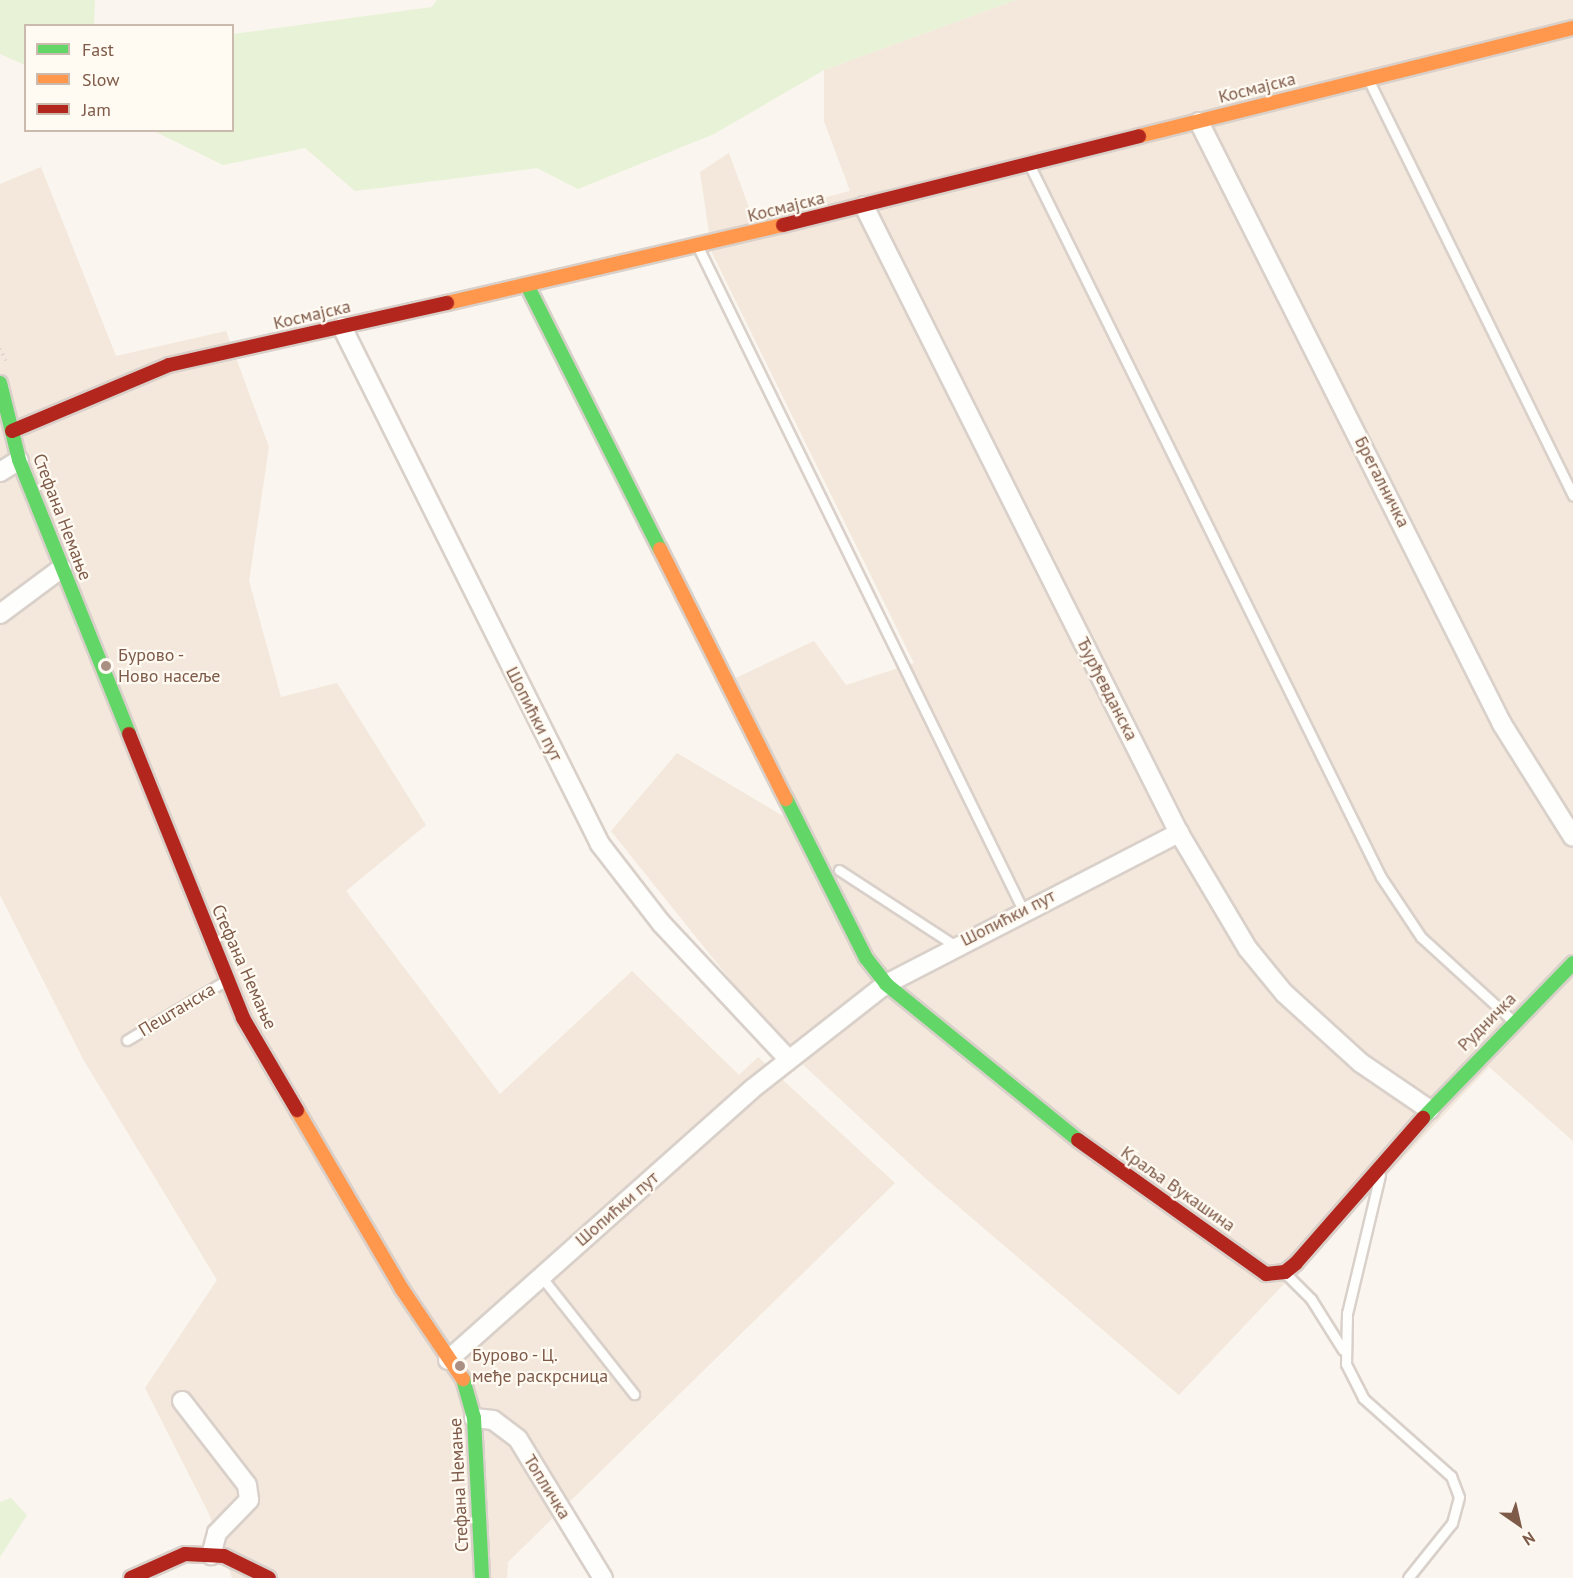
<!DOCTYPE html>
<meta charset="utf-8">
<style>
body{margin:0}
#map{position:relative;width:1573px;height:1578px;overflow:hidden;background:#faf5ee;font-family:"PT Sans",sans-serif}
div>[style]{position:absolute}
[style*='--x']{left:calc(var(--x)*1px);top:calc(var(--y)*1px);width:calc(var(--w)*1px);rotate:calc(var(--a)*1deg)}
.residential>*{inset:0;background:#f3e8db}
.green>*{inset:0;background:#e7f2d7}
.path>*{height:3px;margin-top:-1.5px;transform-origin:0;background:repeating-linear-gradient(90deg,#ddd4ce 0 1.5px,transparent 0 6px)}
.roads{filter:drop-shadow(2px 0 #d9d0ca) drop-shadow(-2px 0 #d9d0ca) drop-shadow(0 2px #d9d0ca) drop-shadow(0 -2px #d9d0ca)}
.lane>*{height:9px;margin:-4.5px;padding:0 4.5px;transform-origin:4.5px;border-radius:4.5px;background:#fefefc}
.street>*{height:18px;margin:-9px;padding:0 9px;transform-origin:9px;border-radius:9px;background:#fefefc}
.fast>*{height:14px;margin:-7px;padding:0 7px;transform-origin:7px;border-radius:7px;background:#63d668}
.slow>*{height:14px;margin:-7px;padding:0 7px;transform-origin:7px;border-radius:7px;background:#ff974d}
.jam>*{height:14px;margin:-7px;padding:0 7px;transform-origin:7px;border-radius:7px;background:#b3261e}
.dots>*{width:16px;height:16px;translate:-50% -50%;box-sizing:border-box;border:3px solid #fffaf2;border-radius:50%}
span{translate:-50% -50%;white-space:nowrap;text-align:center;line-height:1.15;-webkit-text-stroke:4.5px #fffaf2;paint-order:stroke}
.street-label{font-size:18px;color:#7e5a48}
.poi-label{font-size:18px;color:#7e5a48}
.left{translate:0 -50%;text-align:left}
.legend{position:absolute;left:24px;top:24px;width:210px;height:108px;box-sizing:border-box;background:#fffaf2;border:2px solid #cbbaae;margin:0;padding:8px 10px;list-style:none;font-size:18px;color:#7e5a48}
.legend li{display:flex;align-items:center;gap:12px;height:30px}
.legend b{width:30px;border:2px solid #cbbaae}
.north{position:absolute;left:1489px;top:1494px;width:60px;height:60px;-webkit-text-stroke:4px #fffaf2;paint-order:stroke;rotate:146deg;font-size:16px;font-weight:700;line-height:24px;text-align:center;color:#7e5a48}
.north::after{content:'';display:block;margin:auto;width:21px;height:27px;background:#7e5a48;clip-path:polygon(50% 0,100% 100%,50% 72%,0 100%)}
</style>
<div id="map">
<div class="residential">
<div style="clip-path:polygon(1016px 0,1573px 0,1573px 1141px,1489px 1067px,1179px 1395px,925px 1178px,784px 1047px,611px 831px,677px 753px,788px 819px,723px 684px,814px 641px,846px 685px,914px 663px,712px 253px,700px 172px,729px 153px,752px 216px,850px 191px,824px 121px,824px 70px)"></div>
<div style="clip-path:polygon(41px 167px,116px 356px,226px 331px,269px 447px,249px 581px,281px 697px,337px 683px,426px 825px,346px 891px,500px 1094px,632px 971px,739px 1075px,758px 1057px,895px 1183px,508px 1562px,507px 1578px,232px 1578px,209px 1514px,145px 1388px,217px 1280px,83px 1059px,0 895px,0 184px)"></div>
</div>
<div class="green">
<div style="clip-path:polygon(0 0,95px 0,94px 25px,26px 26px,25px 65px,0 54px)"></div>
<div style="clip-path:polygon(437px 0,1016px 0,824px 70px,714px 134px,578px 189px,537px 168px,355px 191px,305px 148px,223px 165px,154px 131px,232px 130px,233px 34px,432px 7px)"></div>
<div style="clip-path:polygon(11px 1498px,27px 1515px,0 1557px,0 1502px)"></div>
</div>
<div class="path">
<div style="--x:0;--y:348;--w:17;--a:65"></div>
</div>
<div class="roads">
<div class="lane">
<div style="--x:1369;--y:81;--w:462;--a:63.8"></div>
<div style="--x:1030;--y:166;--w:793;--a:63.73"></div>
<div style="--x:1381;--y:877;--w:72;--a:56.3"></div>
<div style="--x:1421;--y:937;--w:123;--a:42.4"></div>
<div style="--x:699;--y:249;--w:736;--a:63.89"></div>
<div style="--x:839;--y:870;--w:137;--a:33.1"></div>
<div style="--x:127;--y:1040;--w:114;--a:-31"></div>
<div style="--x:1380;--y:1175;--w:142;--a:103.4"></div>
<div style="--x:1347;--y:1313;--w:51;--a:91.1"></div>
<div style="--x:1346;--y:1364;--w:38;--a:63"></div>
<div style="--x:1363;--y:1398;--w:118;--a:41.6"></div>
<div style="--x:1451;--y:1476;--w:22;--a:69"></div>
<div style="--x:1459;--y:1497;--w:27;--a:105"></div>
<div style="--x:1452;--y:1523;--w:70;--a:128.7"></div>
<div style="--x:1285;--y:1273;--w:37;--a:45"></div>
<div style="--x:1311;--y:1299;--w:60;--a:57.9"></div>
<div style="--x:540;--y:1275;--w:152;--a:51.7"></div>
</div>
<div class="street">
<div style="--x:1199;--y:122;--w:674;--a:63.28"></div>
<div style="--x:1502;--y:724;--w:133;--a:57.9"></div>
<div style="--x:864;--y:206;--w:702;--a:63.33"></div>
<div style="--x:1179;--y:833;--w:135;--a:59.3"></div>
<div style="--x:1248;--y:949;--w:57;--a:50.7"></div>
<div style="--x:1284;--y:993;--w:104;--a:42.3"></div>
<div style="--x:1361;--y:1063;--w:83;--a:34.3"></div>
<div style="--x:342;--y:327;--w:578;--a:63.48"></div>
<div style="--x:600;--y:844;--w:100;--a:52.3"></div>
<div style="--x:661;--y:923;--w:187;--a:46.9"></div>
<div style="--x:0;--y:472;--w:22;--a:-32"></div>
<div style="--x:0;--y:614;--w:77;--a:-36.6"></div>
<div style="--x:448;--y:1360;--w:407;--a:-41.7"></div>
<div style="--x:752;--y:1089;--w:170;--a:-38.1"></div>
<div style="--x:886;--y:984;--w:330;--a:-27.3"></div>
<div style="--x:182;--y:1401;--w:106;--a:52.3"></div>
<div style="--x:247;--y:1485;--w:15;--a:82"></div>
<div style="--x:249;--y:1500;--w:46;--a:134.1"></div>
<div style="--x:217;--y:1533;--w:23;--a:105"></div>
<div style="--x:474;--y:1418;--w:19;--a:6"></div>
<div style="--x:493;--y:1420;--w:31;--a:37"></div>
<div style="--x:518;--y:1439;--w:163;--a:58.6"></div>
</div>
<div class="fast">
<div style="--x:527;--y:285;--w:296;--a:63.3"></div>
<div style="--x:0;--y:383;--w:79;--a:76.1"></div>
<div style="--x:19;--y:460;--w:295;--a:68.1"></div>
<div style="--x:786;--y:799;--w:178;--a:63.3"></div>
<div style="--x:866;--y:958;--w:33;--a:52"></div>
<div style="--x:886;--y:984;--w:247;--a:39.1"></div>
<div style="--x:1423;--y:1118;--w:216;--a:-45.9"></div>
<div style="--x:463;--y:1379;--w:41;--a:74.2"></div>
<div style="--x:474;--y:1418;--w:160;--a:87.1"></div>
</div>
<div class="slow">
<div style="--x:1139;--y:136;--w:447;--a:-14"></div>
<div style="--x:447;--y:303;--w:345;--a:-13.1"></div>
<div style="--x:660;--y:549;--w:280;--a:63.3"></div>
<div style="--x:297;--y:1110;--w:208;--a:59.6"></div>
<div style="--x:402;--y:1289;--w:109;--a:55.9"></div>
</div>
<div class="jam">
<div style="--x:783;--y:225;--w:367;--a:-14"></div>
<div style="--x:12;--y:431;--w:170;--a:-22.8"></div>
<div style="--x:169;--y:365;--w:285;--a:-12.6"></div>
<div style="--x:129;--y:734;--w:306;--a:68.1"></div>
<div style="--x:243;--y:1018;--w:107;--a:59.6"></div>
<div style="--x:1078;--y:1140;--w:231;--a:35.5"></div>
<div style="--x:1266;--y:1274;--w:19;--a:-6"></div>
<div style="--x:1285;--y:1272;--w:14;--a:-39"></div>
<div style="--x:1296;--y:1263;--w:193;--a:-48.8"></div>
<div style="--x:131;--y:1578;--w:59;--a:-24"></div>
<div style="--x:185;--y:1554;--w:39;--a:3"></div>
<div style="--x:224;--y:1556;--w:50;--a:26.1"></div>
</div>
</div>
<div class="dots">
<div style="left:106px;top:666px;background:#a99082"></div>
<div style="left:460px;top:1366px;background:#a99082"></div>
</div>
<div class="street-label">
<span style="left:1257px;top:88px;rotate:-14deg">Космајска</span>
<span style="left:786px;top:207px;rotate:-14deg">Космајска</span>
<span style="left:312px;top:315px;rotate:-13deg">Космајска</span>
<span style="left:1382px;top:482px;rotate:63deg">Брегалничка</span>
<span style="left:62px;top:517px;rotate:69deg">Стефана Немање</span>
<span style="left:1107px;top:689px;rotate:63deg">Ђурђевданска</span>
<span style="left:534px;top:714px;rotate:63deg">Шопићки пут</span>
<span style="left:1008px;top:918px;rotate:-27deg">Шопићки пут</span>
<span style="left:244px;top:967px;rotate:66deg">Стефана Немање</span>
<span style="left:177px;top:1010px;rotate:-31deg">Пештанска</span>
<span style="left:1487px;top:1022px;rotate:-45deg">Рудничка</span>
<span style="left:1178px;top:1189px;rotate:35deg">Краља Вукашина</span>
<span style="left:617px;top:1209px;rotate:-41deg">Шопићки пут</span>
<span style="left:459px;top:1485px;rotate:-93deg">Стефана Немање</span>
<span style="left:547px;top:1487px;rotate:58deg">Топличка</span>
</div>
<div class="poi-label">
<span class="left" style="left:118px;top:666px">Бурово -<br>Ново насеље</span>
<span class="left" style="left:472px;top:1366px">Бурово - Ц.<br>међе раскрсница</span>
</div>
<ul class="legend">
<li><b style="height:8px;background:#63d668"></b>Fast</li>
<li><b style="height:8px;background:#ff974d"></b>Slow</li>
<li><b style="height:8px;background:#b3261e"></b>Jam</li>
</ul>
<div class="north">N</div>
</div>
